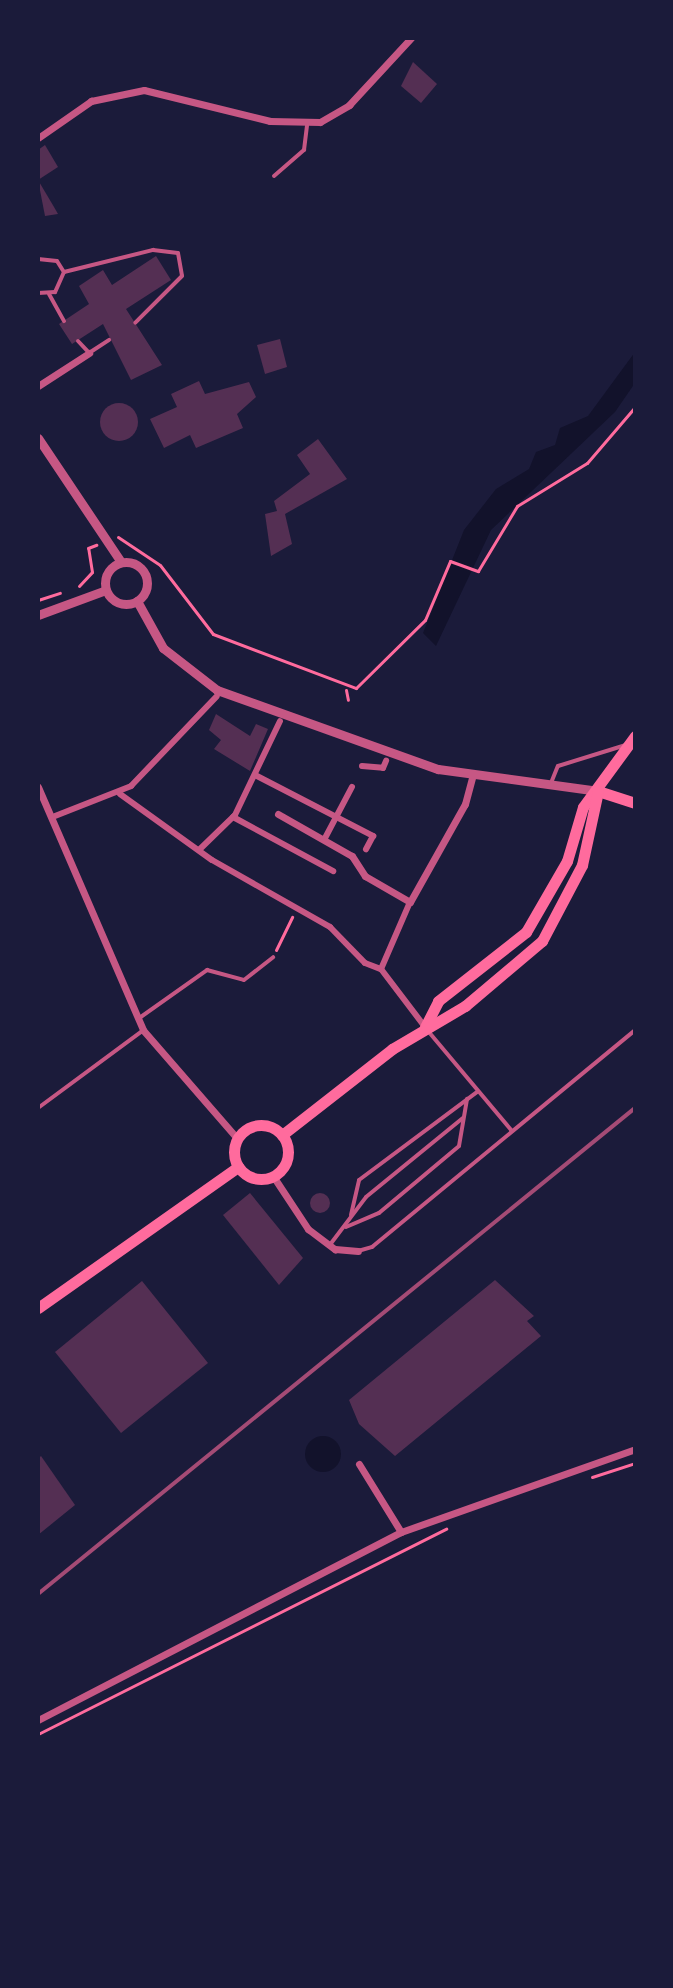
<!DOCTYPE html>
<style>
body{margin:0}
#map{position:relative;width:673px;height:1988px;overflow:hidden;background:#1b1b3a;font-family:Helvetica,sans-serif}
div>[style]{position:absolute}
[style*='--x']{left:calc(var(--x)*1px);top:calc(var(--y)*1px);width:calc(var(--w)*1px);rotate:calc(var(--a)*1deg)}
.water>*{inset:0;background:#12122b}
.round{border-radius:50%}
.building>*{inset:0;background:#542f53}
.path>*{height:3px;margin:-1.5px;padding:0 1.5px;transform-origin:1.5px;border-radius:1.5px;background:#ff6b9d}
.service>*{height:4px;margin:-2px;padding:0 2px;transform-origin:2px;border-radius:2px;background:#c65784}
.pedestrian>*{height:6px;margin:-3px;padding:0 3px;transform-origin:3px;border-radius:3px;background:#c65784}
.minor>*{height:7px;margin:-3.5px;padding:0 3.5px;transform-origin:3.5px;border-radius:3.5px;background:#c65784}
.tertiary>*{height:9px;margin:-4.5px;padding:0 4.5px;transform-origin:4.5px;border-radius:4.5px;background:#c65784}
.tertiary>.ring{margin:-4.5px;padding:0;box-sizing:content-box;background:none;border:9px solid #c65784;border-radius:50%}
.secondary>*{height:11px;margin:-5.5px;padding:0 5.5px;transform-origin:5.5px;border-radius:5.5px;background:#ff6b9d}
.secondary>.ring{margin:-5.5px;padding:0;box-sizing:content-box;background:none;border:11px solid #ff6b9d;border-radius:50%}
.rail>*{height:4px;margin:-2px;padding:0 2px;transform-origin:2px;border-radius:2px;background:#a44b75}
span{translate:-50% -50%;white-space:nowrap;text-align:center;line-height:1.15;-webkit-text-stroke:8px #1b1b3a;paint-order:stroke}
.frame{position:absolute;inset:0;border:40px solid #1b1b3a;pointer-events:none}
</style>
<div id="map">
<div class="water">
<div style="clip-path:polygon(635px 352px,635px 383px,615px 412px,491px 530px,436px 646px,423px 633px,464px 530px,496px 489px,529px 469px,536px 452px,555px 445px,560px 428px,588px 416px)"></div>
<div class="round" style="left:305px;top:1436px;width:36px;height:36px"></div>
</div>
<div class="building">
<div style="clip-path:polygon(413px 62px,437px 84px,421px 103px,401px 86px)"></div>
<div style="clip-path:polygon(45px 145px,58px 167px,38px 180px,38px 150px)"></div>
<div style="clip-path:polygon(38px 180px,54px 207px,58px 214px,45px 216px)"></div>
<div style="clip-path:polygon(156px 256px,171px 280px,126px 309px,162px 365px,131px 380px,103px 324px,72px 344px,59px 324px,89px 304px,79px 286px,103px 270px,112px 285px)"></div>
<div style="clip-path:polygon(280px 339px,287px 367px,265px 374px,257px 345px)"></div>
<div style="clip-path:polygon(199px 381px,205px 394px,249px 382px,256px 397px,237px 414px,243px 428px,196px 448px,190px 435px,164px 448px,150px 419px,177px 407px,171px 394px)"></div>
<div class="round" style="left:100px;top:403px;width:38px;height:38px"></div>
<div style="clip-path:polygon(318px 439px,347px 479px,285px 514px,292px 544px,271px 556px,265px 514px,277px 511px,274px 501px,310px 474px,297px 455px)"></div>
<div style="clip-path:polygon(216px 714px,250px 736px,256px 724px,268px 729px,250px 771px,214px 749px,221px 740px,209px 730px)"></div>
<div class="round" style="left:310px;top:1193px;width:20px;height:20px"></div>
<div style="clip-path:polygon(250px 1193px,303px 1258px,279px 1285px,223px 1215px)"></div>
<div style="clip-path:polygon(495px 1280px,534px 1316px,527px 1321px,541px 1336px,395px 1456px,359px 1424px,349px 1400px)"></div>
<div style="clip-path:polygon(142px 1281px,208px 1363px,121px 1433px,55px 1352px)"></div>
<div style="clip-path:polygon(41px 1456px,75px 1505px,38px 1535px,38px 1459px)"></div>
</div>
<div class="path">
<div style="--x:118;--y:537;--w:50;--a:33.7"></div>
<div style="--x:160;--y:565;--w:87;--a:52.5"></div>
<div style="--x:213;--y:634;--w:153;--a:20.7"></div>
<div style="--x:356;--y:688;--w:97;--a:-44.6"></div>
<div style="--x:425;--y:620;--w:64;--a:-67"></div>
<div style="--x:450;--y:561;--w:30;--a:20"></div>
<div style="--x:478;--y:571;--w:76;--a:-59"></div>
<div style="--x:517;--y:506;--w:82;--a:-31.6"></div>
<div style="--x:587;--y:463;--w:74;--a:-49.4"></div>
<div style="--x:79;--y:586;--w:19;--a:-47"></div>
<div style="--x:92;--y:572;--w:24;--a:-99"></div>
<div style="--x:88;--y:548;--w:9;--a:-21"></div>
<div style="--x:38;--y:600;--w:23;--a:-18"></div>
<div style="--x:346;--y:690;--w:10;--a:79"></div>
<div style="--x:276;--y:950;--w:37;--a:-64"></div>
<div style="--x:592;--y:1477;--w:45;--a:-18"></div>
<div style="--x:38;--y:1734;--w:457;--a:-26.7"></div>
</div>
<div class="service">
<div style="--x:274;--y:176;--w:40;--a:-41"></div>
<div style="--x:304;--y:150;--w:25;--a:-83"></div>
<div style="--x:38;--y:259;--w:19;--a:6"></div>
<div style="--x:57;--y:261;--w:13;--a:58"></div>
<div style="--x:64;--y:272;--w:22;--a:114"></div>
<div style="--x:55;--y:292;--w:17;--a:177"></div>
<div style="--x:64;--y:272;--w:92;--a:-13.9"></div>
<div style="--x:153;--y:250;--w:25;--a:7"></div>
<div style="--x:178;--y:253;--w:23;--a:80"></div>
<div style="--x:182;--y:276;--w:66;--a:135"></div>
<div style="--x:49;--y:294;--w:31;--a:61"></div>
<div style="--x:78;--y:341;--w:16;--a:47"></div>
<div style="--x:89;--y:353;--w:24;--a:-33"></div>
<div style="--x:551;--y:783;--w:18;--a:-68"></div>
<div style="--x:558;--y:766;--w:71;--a:-17.2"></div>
<div style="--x:138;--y:1019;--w:85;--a:-35.4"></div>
<div style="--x:207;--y:970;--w:38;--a:15"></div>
<div style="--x:244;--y:980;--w:37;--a:-38"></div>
<div style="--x:428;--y:1031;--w:129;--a:50"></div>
<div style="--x:38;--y:1108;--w:129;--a:-36.5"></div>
<div style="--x:351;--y:1215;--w:36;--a:-77"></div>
<div style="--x:359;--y:1180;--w:147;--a:-36.7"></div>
<div style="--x:346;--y:1227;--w:36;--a:-23"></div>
<div style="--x:379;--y:1213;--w:104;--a:-39.9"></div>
<div style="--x:459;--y:1146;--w:48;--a:-80.3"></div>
<div style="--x:329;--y:1246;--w:61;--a:-52.9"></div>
<div style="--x:366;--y:1197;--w:125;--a:-39.2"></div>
<div style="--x:358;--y:1251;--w:15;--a:-16"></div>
<div style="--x:372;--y:1247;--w:341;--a:-39.5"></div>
</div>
<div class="pedestrian">
<div style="--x:362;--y:766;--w:21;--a:5"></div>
<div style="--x:383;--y:768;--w:8;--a:-67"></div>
<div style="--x:257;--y:776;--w:131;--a:27.3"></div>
<div style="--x:373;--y:836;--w:15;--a:118"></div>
<div style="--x:120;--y:794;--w:113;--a:35.7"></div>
<div style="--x:212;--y:860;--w:136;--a:29.6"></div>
<div style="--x:330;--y:927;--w:50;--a:45.8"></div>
<div style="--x:365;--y:963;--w:17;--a:21"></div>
<div style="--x:55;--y:816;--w:82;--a:-21.5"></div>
<div style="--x:131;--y:786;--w:124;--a:-46.3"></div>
<div style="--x:233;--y:817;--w:114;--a:28.4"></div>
<div style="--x:324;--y:840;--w:60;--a:-62.2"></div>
<div style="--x:199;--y:850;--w:50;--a:-44.2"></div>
<div style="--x:235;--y:815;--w:104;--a:-64.4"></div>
<div style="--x:410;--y:902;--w:73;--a:113.4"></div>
<div style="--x:381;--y:969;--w:73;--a:52.8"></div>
</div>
<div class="minor">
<div style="--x:38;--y:138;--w:65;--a:-34.9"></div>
<div style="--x:91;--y:101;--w:54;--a:-11.7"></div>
<div style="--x:144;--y:90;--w:130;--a:13.8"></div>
<div style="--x:270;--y:121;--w:50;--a:1.1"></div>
<div style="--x:320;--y:122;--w:34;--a:-30"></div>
<div style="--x:349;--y:105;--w:91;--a:-47.2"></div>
<div style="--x:38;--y:386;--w:61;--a:-32.9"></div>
<div style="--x:38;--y:787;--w:265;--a:66.6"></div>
<div style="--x:143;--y:1030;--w:143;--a:49"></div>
<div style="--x:278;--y:814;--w:85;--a:29.6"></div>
<div style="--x:352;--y:856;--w:24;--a:57"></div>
<div style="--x:365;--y:876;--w:52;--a:30"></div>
<div style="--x:410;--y:902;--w:112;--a:-60.7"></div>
<div style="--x:465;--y:804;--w:30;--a:-75"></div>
<div style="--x:273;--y:1176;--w:64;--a:56.6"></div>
<div style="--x:308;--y:1229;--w:34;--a:37"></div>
<div style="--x:335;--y:1249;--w:23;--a:5"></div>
<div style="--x:359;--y:1464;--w:80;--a:58.3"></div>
<div style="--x:38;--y:1720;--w:409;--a:-27.4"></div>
<div style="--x:401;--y:1532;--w:248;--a:-19.5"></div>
</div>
<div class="tertiary">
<div style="--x:38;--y:438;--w:149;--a:56.2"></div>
<div class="ring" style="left:105px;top:562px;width:33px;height:33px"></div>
<div style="--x:137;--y:601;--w:54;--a:61"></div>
<div style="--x:163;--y:648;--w:68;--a:37.9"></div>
<div style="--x:217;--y:690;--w:235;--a:19.7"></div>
<div style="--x:438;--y:769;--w:162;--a:7.8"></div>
<div style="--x:38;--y:615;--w:72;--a:-20.2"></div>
</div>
<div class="secondary">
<div style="--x:598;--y:791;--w:39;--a:18"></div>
<div style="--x:425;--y:1027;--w:29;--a:-63"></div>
<div style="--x:438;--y:1001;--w:112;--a:-38.1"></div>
<div style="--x:526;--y:932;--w:82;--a:-60"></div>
<div style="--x:567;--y:861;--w:56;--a:-73.5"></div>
<div style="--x:583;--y:807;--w:88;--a:-53.8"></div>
<div class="ring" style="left:234px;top:1125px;width:43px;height:43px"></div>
<div style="--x:282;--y:1135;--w:140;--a:-38"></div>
<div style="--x:392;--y:1049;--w:85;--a:-30.5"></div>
<div style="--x:465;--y:1006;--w:101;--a:-40.2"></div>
<div style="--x:542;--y:941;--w:86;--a:-62.2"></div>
<div style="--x:582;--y:865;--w:76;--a:-77.8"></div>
<div style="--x:38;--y:1308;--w:245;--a:-35.2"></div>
</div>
<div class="rail">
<div style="--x:38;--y:1594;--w:770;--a:-39.15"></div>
</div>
<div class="frame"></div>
</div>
